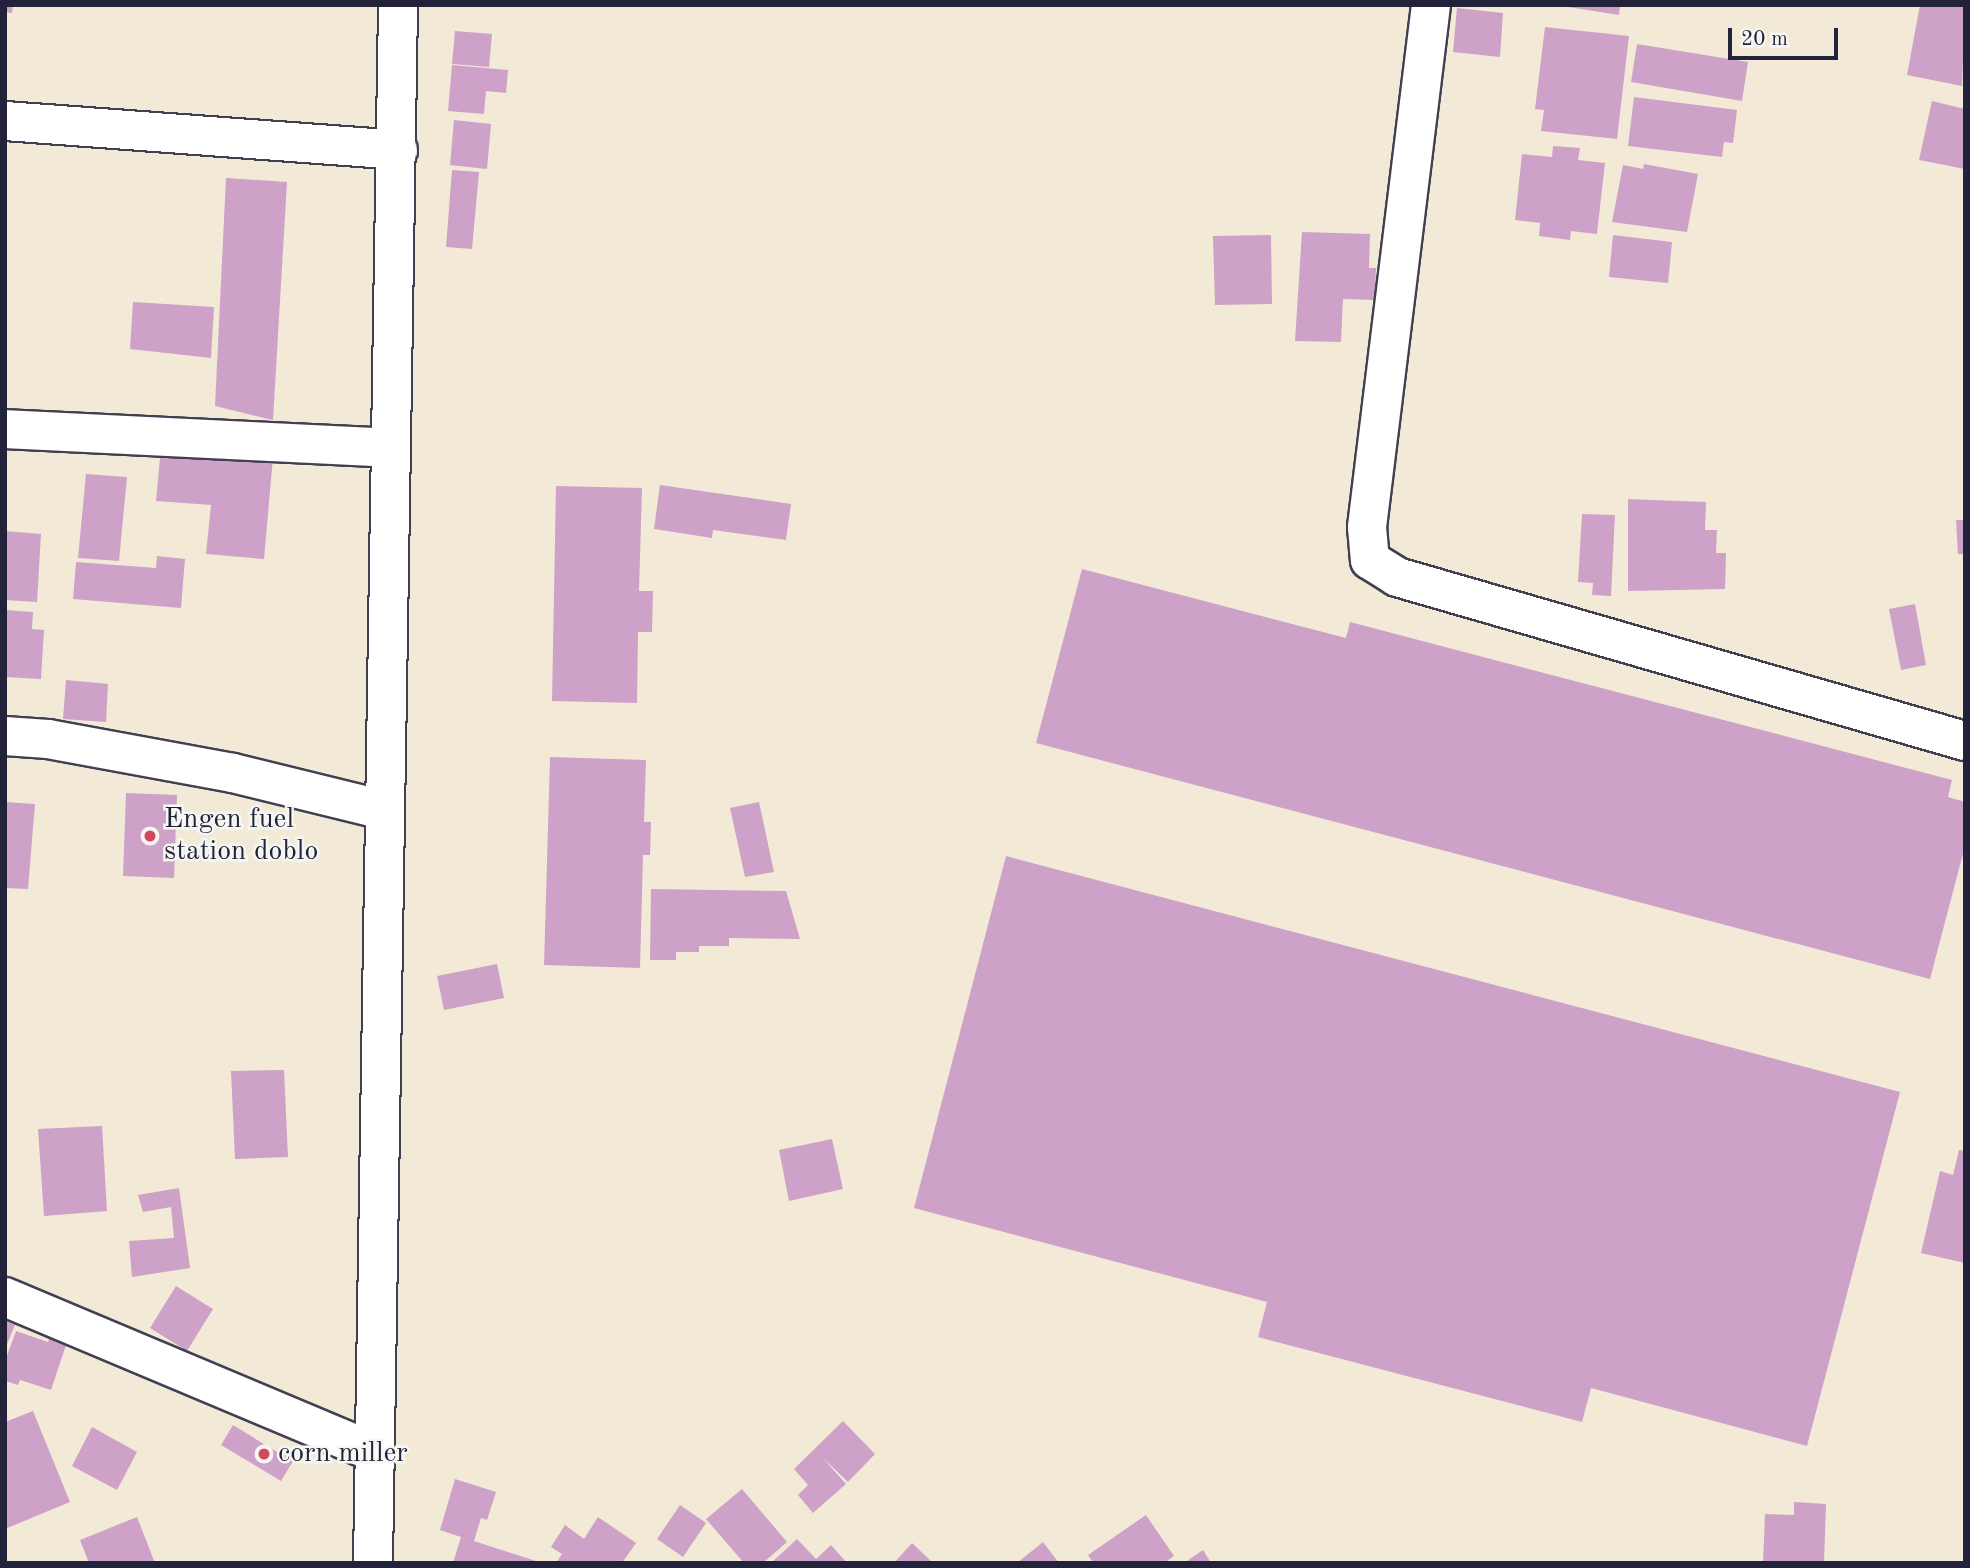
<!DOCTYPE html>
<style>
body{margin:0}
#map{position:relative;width:1970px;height:1568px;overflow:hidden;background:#f2ead7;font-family:"Old Standard TT",serif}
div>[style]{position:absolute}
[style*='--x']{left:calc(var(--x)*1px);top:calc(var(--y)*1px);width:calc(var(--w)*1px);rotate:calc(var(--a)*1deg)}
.building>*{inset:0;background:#cea1c8}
.roads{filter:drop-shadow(2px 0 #414052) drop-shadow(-2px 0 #414052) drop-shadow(0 2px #414052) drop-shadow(0 -2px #414052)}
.minor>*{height:38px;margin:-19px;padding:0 19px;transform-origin:19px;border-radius:19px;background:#fff}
.major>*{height:38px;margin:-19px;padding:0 19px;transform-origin:19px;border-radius:19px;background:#fff}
.dots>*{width:19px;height:19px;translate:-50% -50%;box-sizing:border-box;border:4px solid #f6f6f2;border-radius:50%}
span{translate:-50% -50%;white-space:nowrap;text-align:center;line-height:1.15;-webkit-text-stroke:5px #f6f6f2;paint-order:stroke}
.poi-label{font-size:28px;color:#22223b}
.left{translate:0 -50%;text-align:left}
.frame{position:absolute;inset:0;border:7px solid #22223b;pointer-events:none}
.scale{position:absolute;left:1728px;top:28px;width:110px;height:32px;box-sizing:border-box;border:4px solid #22223b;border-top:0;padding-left:9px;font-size:21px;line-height:24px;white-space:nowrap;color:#22223b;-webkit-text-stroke:5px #f6f6f2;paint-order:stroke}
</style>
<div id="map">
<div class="building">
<div style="clip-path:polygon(5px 5px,13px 5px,12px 13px,5px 12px)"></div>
<div style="clip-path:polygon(1555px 5px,1620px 5px,1619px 15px)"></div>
<div style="clip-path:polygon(1920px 5px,1965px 5px,1962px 86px,1907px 75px)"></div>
<div style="clip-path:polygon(1457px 8px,1503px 13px,1500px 57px,1453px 52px)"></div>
<div style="clip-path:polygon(1545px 27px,1629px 36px,1617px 139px,1541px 131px,1544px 110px,1535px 109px)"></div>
<div style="clip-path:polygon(455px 31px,492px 34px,489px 67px,452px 64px)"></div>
<div style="clip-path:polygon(1637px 44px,1748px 62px,1742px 101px,1631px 82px)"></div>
<div style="clip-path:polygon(452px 65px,508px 70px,506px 93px,486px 91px,484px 114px,448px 111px)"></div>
<div style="clip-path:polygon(1634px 97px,1737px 110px,1733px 143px,1724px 142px,1722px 157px,1628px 146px)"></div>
<div style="clip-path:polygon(1932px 101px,1965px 109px,1965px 169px,1919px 160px)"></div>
<div style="clip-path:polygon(454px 120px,491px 124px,487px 169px,450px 165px)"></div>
<div style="clip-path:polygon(1553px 146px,1580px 148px,1578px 160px,1605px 163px,1597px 234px,1571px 231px,1570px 240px,1539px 236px,1540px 223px,1515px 220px,1522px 154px,1552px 157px)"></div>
<div style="clip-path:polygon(1644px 164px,1698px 174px,1687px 232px,1612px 222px,1623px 165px,1643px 169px)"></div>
<div style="clip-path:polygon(452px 170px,479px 172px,472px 249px,446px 247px)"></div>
<div style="clip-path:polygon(226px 178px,287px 182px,273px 420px,215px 406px)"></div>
<div style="clip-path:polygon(1302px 232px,1370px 234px,1369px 268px,1376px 268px,1375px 300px,1343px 299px,1341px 342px,1295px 341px)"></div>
<div style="clip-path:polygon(1271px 235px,1272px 304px,1215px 305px,1213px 236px)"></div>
<div style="clip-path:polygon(1613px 235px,1672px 242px,1668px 283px,1609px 277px)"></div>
<div style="clip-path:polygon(133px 302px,214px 307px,211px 358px,130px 349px)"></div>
<div style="clip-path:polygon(161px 447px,273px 457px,264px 559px,206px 554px,211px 505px,156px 501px)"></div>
<div style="clip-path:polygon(86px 474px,127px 477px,119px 561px,78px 558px)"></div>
<div style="clip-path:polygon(660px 485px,791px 504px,786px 540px,713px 530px,712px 538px,654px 529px)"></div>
<div style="clip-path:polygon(556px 486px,642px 488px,639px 591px,653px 591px,652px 632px,638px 632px,637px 703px,552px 701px)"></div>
<div style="clip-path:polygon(1628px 499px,1706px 502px,1705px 530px,1717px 530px,1716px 553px,1726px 553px,1725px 589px,1628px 591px)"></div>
<div style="clip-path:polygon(1582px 514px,1615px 515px,1611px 596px,1592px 595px,1593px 583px,1578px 582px)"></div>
<div style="clip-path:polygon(1956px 520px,1965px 520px,1965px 554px,1958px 554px)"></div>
<div style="clip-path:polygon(5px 531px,41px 534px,37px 602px,5px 600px)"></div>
<div style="clip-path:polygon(157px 556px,185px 559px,181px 608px,73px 599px,76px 562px,156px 568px)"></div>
<div style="clip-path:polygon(1082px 569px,1346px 638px,1350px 622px,1952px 780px,1948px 797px,1965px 802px,1965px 846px,1930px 979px,1036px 743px)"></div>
<div style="clip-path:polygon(1915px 604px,1926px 665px,1901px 670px,1889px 609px)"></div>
<div style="clip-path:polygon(5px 610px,33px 612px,32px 629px,44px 630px,41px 679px,5px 677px)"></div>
<div style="clip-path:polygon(66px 680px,108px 684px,106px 722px,63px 719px)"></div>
<div style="clip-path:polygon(550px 757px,646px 760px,644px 822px,651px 822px,650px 855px,643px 855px,640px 968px,544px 965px)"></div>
<div style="clip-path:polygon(126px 793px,177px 795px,174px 878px,123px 876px)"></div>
<div style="clip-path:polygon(5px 802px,35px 804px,28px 889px,5px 888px)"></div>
<div style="clip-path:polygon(759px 802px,774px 872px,745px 877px,730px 808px)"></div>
<div style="clip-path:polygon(1006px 856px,1900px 1092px,1807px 1446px,1591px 1388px,1582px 1422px,1258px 1337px,1267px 1302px,914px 1208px)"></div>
<div style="clip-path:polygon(651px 889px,786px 891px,800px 939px,729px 938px,729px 946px,699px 946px,699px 952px,676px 952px,676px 960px,650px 960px)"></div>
<div style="clip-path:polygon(497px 964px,504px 998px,444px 1010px,437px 976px)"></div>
<div style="clip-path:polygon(284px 1070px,288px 1157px,235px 1159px,231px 1071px)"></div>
<div style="clip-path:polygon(102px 1126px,107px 1211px,44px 1216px,38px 1129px)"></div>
<div style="clip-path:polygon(832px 1139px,843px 1189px,789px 1201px,779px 1150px)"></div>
<div style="clip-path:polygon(1959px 1150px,1965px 1151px,1965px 1263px,1921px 1253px,1940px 1171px,1953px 1175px)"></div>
<div style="clip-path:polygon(179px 1188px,190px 1268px,132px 1277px,129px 1241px,174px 1238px,171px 1207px,143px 1212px,138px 1195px)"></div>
<div style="clip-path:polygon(176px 1286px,213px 1309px,187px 1351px,150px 1328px)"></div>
<div style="clip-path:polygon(5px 1321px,15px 1325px,5px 1349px)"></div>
<div style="clip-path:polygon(16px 1331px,48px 1342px,50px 1336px,67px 1342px,51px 1390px,20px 1380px,18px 1385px,5px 1381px,5px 1361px)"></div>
<div style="clip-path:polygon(33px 1411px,70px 1502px,5px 1529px,5px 1422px)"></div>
<div style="clip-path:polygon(843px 1421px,875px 1454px,848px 1482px,822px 1457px,846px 1484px,813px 1513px,798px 1495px,808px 1485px,794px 1469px)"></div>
<div style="clip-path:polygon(233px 1425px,277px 1452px,283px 1448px,296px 1456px,281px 1481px,221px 1445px)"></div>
<div style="clip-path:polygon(92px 1427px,137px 1452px,117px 1490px,72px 1466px)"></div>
<div style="clip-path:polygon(455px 1479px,496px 1492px,487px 1520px,481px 1518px,474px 1541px,542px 1563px,453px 1563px,461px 1537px,440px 1530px)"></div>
<div style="clip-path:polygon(742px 1489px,787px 1542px,763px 1563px,744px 1563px,706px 1519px)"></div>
<div style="clip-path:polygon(1794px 1502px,1826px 1504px,1824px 1563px,1763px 1563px,1765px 1514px,1794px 1515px)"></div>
<div style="clip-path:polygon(680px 1505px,706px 1523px,683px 1557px,657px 1539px)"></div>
<div style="clip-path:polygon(1146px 1515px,1174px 1556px,1164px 1563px,1093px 1563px,1088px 1555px)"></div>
<div style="clip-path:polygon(137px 1517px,155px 1563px,89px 1563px,80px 1540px)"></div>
<div style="clip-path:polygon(598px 1517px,636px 1543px,622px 1563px,556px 1563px,562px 1554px,551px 1547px,565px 1525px,584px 1539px)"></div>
<div style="clip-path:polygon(797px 1539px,816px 1559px,831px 1545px,847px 1563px,771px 1563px)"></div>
<div style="clip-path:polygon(1043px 1542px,1059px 1563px,1017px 1563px)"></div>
<div style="clip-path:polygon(912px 1543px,933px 1563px,894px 1563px)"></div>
<div style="clip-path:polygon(1203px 1550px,1211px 1563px,1184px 1563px)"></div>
</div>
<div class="roads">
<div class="minor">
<div style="--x:1431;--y:5;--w:526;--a:96.99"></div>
<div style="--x:1367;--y:527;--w:33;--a:85"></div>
<div style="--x:1370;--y:560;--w:32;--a:32"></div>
<div style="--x:1397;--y:577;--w:591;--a:16.11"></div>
<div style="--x:5;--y:121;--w:394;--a:4.2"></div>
<div style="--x:5;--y:429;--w:386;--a:2.8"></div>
<div style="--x:5;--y:736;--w:43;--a:4"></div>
<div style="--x:48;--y:739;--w:188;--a:10.4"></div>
<div style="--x:233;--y:773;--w:155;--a:13.8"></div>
<div style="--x:5;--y:1297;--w:399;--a:22.8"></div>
</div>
<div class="major">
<div style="--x:373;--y:1563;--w:1558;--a:-89.08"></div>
</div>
</div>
<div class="dots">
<div style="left:150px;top:836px;background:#d1495b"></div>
<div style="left:264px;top:1454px;background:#d1495b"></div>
</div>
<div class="poi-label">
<span class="left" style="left:164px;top:836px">Engen fuel<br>station doblo</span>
<span class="left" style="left:278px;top:1454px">corn miller</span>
</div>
<div class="frame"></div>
<div class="scale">20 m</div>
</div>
